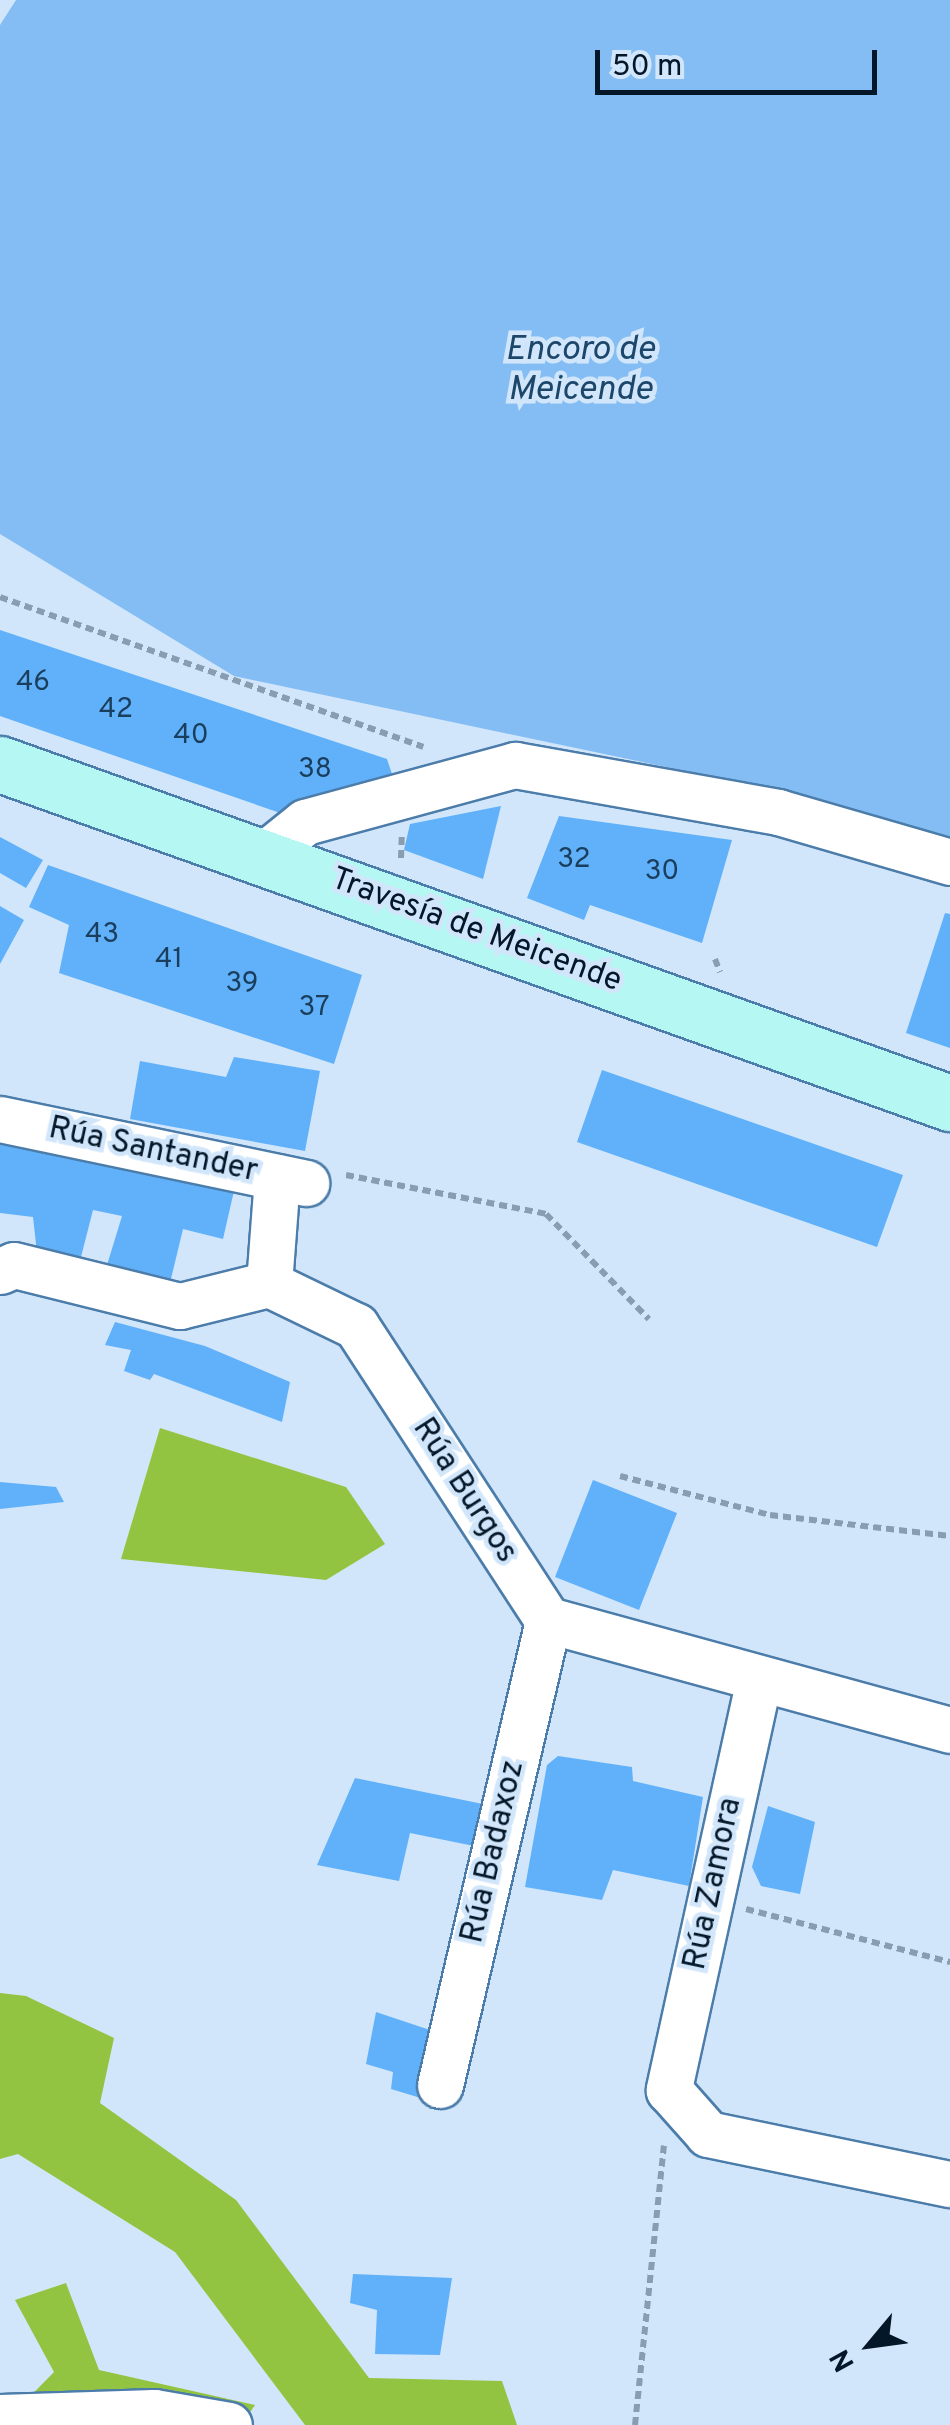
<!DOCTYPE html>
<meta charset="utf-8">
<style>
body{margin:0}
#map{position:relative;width:950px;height:2425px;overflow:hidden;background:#d1e6fa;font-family:Overpass,sans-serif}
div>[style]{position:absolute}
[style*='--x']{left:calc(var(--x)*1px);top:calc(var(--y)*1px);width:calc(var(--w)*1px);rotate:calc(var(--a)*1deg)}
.forest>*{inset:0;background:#93c441}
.water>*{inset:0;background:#83bdf4}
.building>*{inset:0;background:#60b1fa}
.path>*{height:6px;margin-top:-3px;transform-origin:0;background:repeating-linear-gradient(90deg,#899db0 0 8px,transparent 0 13px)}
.roads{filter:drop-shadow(2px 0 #4c7daa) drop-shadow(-2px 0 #4c7daa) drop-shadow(0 2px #4c7daa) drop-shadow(0 -2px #4c7daa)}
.minor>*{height:45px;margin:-22.5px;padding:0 22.5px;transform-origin:22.5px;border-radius:22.5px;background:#fff}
.secondary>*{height:55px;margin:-27.5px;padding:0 27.5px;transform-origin:27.5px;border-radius:27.5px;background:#b5f7f3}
span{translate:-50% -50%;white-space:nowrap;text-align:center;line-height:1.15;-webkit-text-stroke:9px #d1e6fa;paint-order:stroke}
.number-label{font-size:28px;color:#1a3e5c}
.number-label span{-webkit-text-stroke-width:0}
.street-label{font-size:32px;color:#031728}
.water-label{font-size:35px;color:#1c476b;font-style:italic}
.north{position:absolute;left:820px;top:2295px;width:100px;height:100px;-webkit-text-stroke:8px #d1e6fa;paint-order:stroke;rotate:241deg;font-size:28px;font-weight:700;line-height:40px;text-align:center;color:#031728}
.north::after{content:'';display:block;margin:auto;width:35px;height:45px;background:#031728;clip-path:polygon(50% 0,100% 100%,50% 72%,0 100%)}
.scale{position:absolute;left:595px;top:50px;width:282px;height:45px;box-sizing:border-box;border:5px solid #031728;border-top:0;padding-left:12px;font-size:30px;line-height:35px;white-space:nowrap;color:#031728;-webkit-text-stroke:8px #d1e6fa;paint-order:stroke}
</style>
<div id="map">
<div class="forest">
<div style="clip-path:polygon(160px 1428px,346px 1487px,385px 1544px,326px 1580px,121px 1559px)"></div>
<div style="clip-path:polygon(0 1993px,26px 1996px,114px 2038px,100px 2103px,236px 2200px,369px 2378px,502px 2381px,517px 2425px,305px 2425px,175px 2252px,18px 2154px,0 2159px)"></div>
<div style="clip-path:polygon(66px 2283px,99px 2370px,255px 2405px,241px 2425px,2px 2425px,54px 2372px,15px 2300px)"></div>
</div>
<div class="water">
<div style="clip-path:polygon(16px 0,950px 0,950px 839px,818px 799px,234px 676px,0 534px,0 25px)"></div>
</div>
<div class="building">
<div style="clip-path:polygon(0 630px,387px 759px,394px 780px,286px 815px,0 716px)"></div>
<div style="clip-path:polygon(501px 806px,483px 879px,404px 850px,410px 824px)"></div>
<div style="clip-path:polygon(559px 816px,732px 840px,702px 943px,590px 905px,584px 920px,527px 898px)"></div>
<div style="clip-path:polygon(0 837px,43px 860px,26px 888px,0 873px)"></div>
<div style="clip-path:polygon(48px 865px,362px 975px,334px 1064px,59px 973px,69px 925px,29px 907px)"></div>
<div style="clip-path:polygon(0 906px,24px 920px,0 964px)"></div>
<div style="clip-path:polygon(945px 913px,950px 914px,950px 1048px,906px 1033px)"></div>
<div style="clip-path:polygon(234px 1057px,320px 1071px,305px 1151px,130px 1119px,140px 1061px,226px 1077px)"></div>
<div style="clip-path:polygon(602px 1070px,903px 1175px,877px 1247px,577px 1142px)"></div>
<div style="clip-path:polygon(0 1137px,236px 1182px,223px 1239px,183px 1229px,170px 1283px,107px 1265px,122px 1216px,93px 1210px,81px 1257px,37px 1253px,33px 1217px,0 1213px)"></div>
<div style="clip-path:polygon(115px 1322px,205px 1346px,290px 1382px,282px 1422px,154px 1374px,150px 1380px,124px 1371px,131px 1350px,105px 1345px)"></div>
<div style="clip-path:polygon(593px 1480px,677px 1513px,639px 1610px,555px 1577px)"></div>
<div style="clip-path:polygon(0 1482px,56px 1487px,64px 1502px,0 1509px)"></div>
<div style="clip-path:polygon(558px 1756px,632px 1767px,633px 1781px,703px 1797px,689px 1886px,613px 1870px,602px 1900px,525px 1887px,547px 1765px)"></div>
<div style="clip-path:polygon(355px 1778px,483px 1804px,474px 1846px,410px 1833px,399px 1881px,317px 1865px)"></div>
<div style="clip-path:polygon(768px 1806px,815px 1822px,800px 1894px,761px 1886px,752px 1867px)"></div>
<div style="clip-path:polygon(376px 2012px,442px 2034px,424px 2099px,391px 2089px,393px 2072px,366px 2064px)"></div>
<div style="clip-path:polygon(353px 2274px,452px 2278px,440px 2355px,375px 2354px,377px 2310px,350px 2303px)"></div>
</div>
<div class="path">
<div style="--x:0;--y:597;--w:449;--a:19.5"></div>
<div style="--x:401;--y:858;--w:23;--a:-88"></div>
<div style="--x:715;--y:959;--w:14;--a:69"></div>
<div style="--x:346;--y:1175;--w:204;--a:11"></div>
<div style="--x:546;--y:1214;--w:147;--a:45.6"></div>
<div style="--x:620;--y:1476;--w:155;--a:14.6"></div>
<div style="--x:770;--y:1515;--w:181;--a:6.7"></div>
<div style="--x:746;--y:1909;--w:211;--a:14.6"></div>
<div style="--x:635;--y:2425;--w:281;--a:-84.1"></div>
</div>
<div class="roads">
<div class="minor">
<div style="--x:265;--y:854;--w:51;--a:-38.7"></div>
<div style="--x:305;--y:822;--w:218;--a:-15.2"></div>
<div style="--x:515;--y:765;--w:267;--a:10.1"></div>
<div style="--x:778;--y:812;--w:179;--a:16.2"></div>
<div style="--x:0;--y:1119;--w:313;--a:11.8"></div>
<div style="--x:0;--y:1271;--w:15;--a:-23"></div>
<div style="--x:14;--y:1265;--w:171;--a:13.9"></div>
<div style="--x:180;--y:1306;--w:92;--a:-13.9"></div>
<div style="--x:269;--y:1284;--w:97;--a:25.8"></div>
<div style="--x:356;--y:1326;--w:351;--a:56.9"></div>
<div style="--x:548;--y:1620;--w:417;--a:15.3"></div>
<div style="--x:269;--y:1284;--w:107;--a:-85.7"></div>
<div style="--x:759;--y:1679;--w:421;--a:102.4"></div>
<div style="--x:669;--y:2090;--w:59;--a:48.4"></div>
<div style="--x:708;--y:2134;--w:247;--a:11.7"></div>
<div style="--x:440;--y:2085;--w:477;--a:-76.9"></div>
<div style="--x:0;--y:2417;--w:154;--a:-1.9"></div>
<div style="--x:154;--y:2412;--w:76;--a:9.8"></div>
</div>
<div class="secondary">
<div style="--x:0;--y:764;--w:1009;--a:19.64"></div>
</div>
</div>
<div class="number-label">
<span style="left:33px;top:683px">46</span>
<span style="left:116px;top:710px">42</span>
<span style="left:191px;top:736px">40</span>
<span style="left:315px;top:770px">38</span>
<span style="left:574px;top:860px">32</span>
<span style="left:662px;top:872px">30</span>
<span style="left:102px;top:935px">43</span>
<span style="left:169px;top:960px">41</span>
<span style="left:242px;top:984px">39</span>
<span style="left:314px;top:1008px">37</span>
</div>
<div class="street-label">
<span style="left:476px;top:931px;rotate:20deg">Travesía de Meicende</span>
<span style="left:153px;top:1151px;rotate:12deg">Rúa Santander</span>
<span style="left:464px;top:1491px;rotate:57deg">Rúa Burgos</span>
<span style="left:494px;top:1852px;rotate:-77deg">Rúa Badaxoz</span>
<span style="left:714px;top:1884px;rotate:-78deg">Rúa Zamora</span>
</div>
<div class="water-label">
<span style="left:580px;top:370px">Encoro de<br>Meicende</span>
</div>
<div class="north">N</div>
<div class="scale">50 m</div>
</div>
